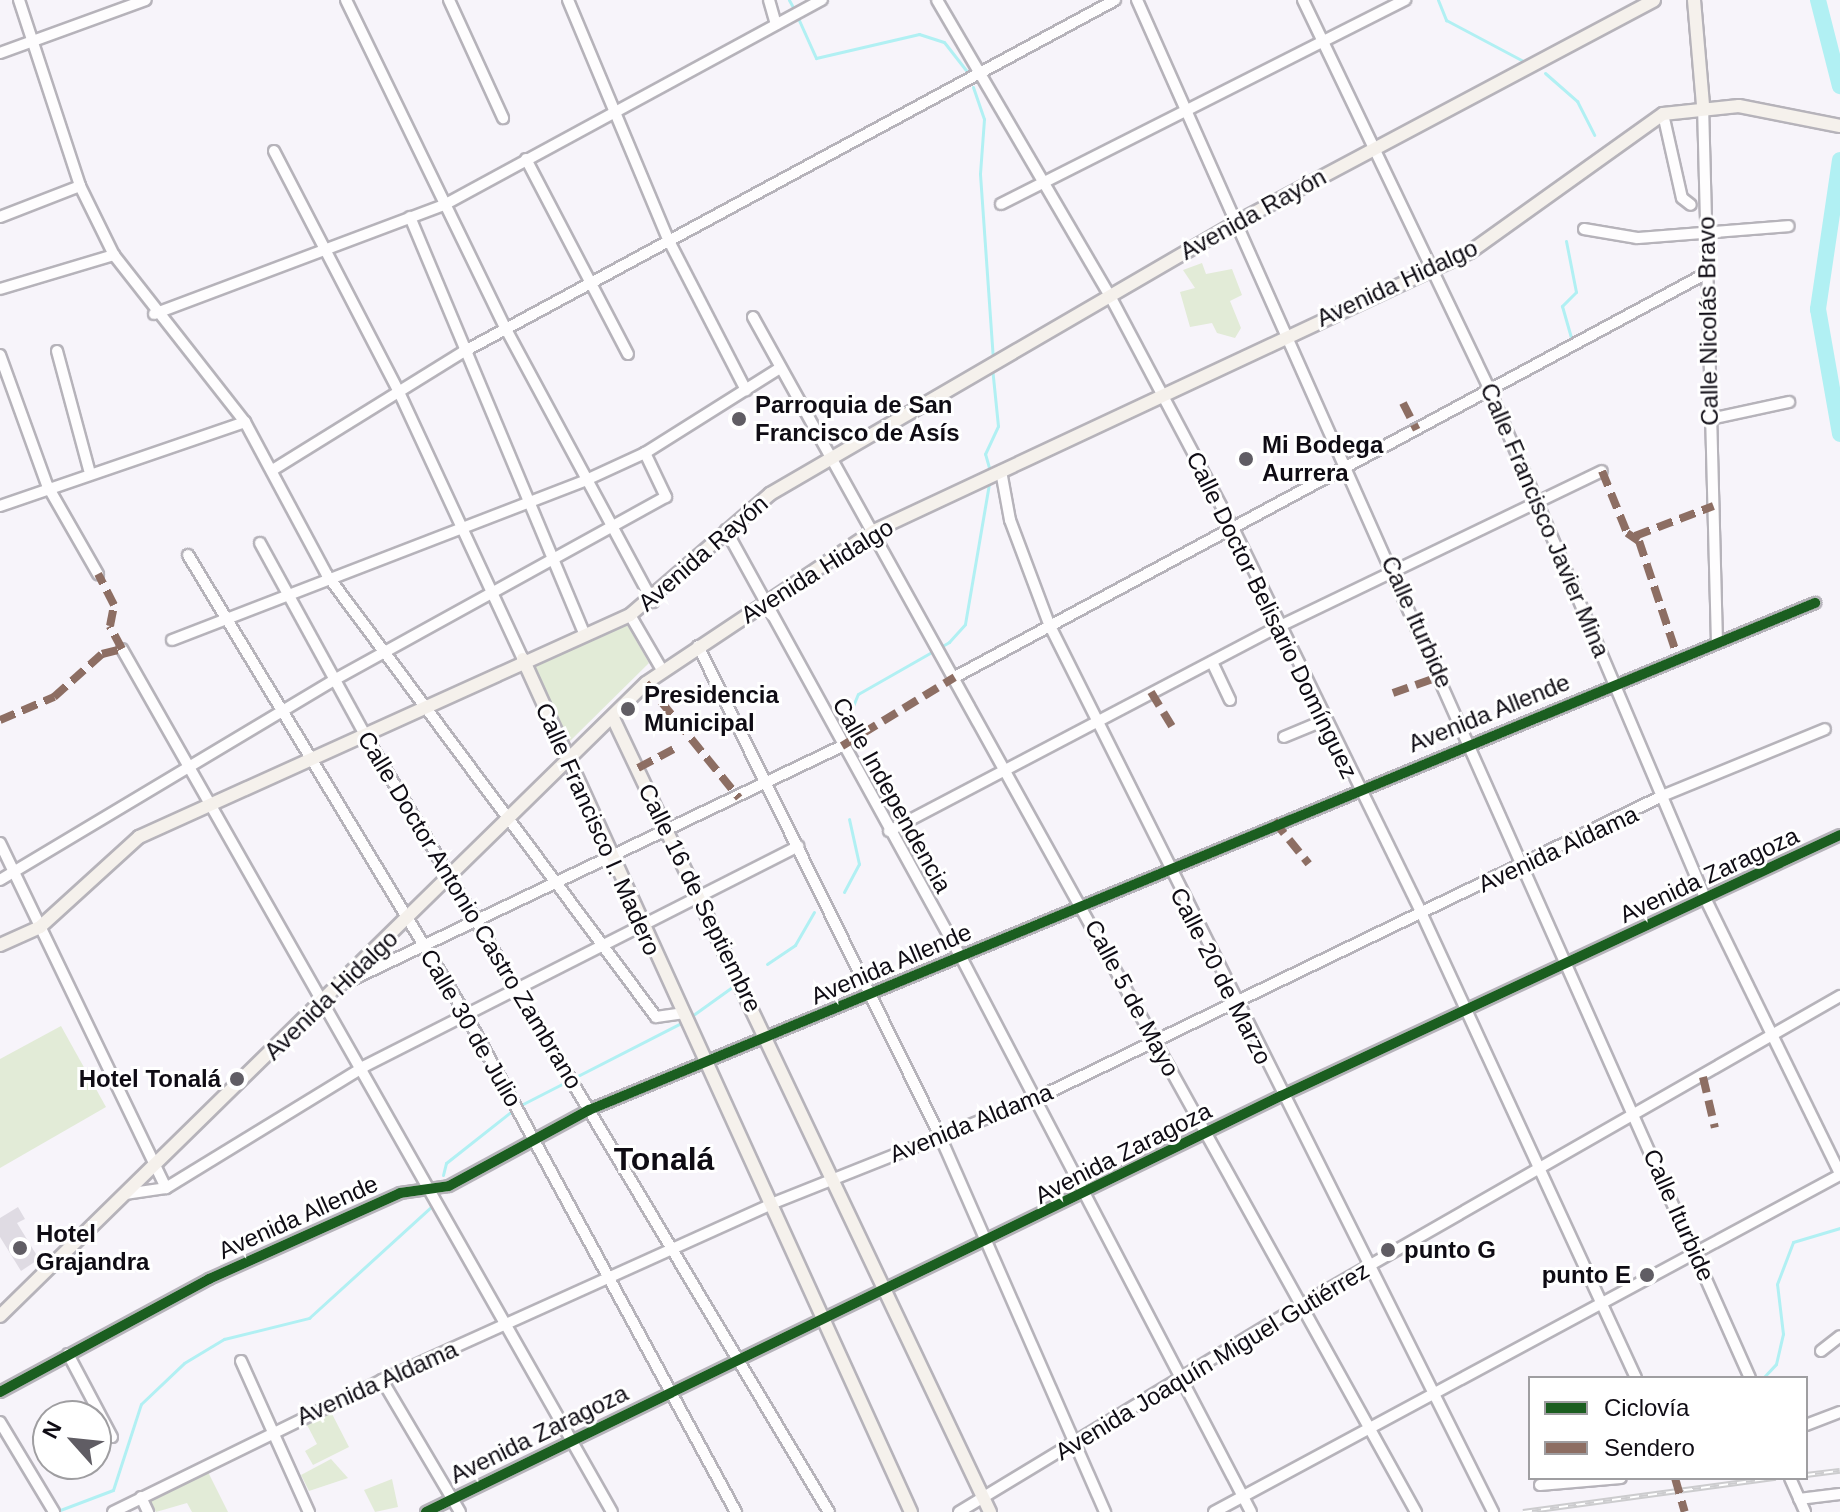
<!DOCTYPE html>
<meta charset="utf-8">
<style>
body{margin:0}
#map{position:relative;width:1840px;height:1512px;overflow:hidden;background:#f7f4fa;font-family:Arial,sans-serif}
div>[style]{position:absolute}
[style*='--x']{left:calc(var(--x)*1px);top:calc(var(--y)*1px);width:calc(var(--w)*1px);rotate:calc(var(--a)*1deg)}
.green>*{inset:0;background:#e2ebd7}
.stream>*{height:3px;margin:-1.5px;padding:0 1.5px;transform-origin:1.5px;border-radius:1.5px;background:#b1f0f3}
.river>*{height:16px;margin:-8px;padding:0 8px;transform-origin:8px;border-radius:8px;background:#b1f0f3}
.building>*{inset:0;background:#dfdbe3}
.roads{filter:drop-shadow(2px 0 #b6b3ba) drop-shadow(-2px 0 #b6b3ba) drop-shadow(0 2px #b6b3ba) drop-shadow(0 -2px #b6b3ba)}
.minor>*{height:10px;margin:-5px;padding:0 5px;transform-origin:5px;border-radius:5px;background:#fefdfe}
.major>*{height:12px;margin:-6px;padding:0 6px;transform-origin:6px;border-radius:6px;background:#f5f1ec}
.rail>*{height:6px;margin-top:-3px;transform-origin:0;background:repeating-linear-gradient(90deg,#fff 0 9px,#ccccce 0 18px);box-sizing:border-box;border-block:2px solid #ccccce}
.quiet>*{height:8px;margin-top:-4px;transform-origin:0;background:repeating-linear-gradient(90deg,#8d6e63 0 16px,transparent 0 24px)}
.cycleway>*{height:10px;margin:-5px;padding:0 5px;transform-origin:5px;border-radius:5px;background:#1b5e20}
.dots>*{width:22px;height:22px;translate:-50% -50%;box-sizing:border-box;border:4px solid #fff;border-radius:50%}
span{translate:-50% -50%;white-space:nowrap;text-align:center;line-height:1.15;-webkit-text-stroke:6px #fff;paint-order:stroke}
.street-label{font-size:24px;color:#0f0c14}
.poi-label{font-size:24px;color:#0f0c14;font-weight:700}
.left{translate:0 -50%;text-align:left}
.right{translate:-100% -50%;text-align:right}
.district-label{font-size:32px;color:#0f0c14;font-weight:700}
.legend{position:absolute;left:1528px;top:1376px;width:280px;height:104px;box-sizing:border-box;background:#fff;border:2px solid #9f9ea1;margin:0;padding:10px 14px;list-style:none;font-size:24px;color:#0f0c14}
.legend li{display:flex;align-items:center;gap:16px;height:40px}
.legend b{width:40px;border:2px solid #9f9ea1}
.north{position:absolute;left:32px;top:1400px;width:80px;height:80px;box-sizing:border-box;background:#fff;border:2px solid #9f9ea1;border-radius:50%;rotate:297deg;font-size:22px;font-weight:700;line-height:32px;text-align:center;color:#0f0c14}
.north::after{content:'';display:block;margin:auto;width:28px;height:36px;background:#605d64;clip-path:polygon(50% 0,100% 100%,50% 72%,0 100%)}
</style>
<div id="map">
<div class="green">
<div style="clip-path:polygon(1202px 263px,1206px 274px,1232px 269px,1242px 295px,1230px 301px,1241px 328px,1235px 338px,1217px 333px,1212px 323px,1190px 327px,1180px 292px,1195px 288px,1183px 270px)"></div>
<div style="clip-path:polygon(625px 621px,649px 663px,565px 746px,532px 660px)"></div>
<div style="clip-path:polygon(61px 1026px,106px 1107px,0 1168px,0 1059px)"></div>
<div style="clip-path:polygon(330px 1410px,349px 1447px,313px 1465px,305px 1451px,317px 1444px,306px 1423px)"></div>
<div style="clip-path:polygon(331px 1459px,348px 1478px,309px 1491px,301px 1475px)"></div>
<div style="clip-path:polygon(207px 1470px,228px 1512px,192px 1512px,187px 1503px,156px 1512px,150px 1500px)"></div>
<div style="clip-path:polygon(392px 1479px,398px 1507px,375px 1512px,364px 1490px)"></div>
</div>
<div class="stream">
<div style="--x:789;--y:0;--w:13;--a:61"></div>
<div style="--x:1438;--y:0;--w:22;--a:68"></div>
<div style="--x:1446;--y:20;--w:89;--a:28"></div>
<div style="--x:798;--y:18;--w:44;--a:65.8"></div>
<div style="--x:816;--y:58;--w:106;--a:-13.1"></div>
<div style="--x:919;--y:34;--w:26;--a:18"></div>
<div style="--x:944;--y:42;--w:39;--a:52"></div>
<div style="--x:1545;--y:73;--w:43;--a:41.2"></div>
<div style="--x:1577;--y:101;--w:38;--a:63"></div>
<div style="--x:973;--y:87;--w:34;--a:71"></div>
<div style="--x:984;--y:119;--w:55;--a:94.2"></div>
<div style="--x:980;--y:174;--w:186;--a:86"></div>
<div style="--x:1566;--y:241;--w:52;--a:78.9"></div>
<div style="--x:1576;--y:292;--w:20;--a:135"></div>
<div style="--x:1562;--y:306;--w:32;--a:74"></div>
<div style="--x:990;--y:471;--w:18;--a:-106"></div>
<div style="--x:985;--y:454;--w:31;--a:-65"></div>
<div style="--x:998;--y:426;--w:59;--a:-95.8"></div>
<div style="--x:851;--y:711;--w:18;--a:-68"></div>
<div style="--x:858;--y:694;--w:105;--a:-29.7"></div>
<div style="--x:949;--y:642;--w:24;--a:-48"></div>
<div style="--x:965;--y:624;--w:143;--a:-80.3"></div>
<div style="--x:844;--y:892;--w:32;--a:-62"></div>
<div style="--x:859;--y:864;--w:46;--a:-102.5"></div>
<div style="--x:767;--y:964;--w:34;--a:-34"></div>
<div style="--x:795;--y:945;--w:38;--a:-60"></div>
<div style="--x:689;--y:1018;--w:57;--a:-35.7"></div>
<div style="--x:519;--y:1106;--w:184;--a:-27.1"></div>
<div style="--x:443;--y:1175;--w:12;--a:-76"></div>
<div style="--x:446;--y:1163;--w:85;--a:-38.3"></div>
<div style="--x:1763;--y:1378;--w:19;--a:-47"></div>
<div style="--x:1776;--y:1364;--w:31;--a:-77"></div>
<div style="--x:1783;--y:1334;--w:50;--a:-96.8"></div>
<div style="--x:1777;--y:1284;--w:45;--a:-69.1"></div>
<div style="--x:1793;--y:1242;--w:49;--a:-16.6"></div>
<div style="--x:55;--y:1512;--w:62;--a:-20.8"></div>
<div style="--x:113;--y:1490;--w:90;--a:-72"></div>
<div style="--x:141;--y:1404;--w:59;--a:-43.6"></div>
<div style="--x:184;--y:1363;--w:47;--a:-31"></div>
<div style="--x:224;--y:1339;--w:88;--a:-13.9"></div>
<div style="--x:309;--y:1318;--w:165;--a:-42.3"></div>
</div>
<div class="river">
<div style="--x:1818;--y:0;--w:89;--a:75.7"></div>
<div style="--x:1840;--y:160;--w:151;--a:98.4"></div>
<div style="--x:1818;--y:309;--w:127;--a:80"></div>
</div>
<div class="building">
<div style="clip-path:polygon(18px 1207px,25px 1219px,17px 1223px,39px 1259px,21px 1271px,0 1237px,0 1218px)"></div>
</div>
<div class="roads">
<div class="minor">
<div style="--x:19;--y:0;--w:196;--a:71.8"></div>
<div style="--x:80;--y:186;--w:77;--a:63.8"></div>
<div style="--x:114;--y:255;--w:212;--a:51.9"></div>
<div style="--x:245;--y:422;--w:174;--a:61.8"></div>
<div style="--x:327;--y:575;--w:551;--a:53.34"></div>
<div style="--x:656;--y:1017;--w:27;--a:-8"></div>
<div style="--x:346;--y:0;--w:368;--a:64.1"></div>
<div style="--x:507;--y:331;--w:308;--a:61.7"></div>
<div style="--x:449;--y:0;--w:130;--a:65.4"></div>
<div style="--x:568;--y:0;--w:261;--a:67.3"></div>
<div style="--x:669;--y:241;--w:168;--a:62.7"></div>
<div style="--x:769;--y:0;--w:25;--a:74"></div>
<div style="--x:937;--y:0;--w:341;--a:59.7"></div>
<div style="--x:1109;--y:294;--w:265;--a:62.1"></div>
<div style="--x:1233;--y:528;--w:425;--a:63.9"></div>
<div style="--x:1420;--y:910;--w:515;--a:65.22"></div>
<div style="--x:1137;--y:0;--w:1508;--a:66.02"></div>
<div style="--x:1303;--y:0;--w:433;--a:64.4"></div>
<div style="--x:1490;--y:391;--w:553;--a:67.01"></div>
<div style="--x:1706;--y:900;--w:305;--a:63.9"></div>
<div style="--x:0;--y:53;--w:155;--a:-20"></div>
<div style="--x:1703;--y:105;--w:537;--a:88.51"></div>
<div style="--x:1663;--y:114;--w:86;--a:77.3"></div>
<div style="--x:1682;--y:198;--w:11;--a:38"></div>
<div style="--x:274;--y:151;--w:269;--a:62.6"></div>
<div style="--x:398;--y:390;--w:297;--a:65.1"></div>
<div style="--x:526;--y:159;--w:220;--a:62.4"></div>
<div style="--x:1001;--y:204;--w:453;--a:-26.8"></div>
<div style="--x:0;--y:217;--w:86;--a:-21.2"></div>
<div style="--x:410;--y:217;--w:450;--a:67.3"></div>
<div style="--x:1584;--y:229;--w:54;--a:9.6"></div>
<div style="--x:1637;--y:238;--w:152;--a:-4.5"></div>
<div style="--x:0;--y:289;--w:119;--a:-16.6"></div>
<div style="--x:154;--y:314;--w:310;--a:-20.6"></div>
<div style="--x:444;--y:205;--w:430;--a:-28.5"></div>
<div style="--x:753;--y:317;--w:1367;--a:60.98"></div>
<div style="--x:57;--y:351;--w:123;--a:74.9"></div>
<div style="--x:0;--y:355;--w:138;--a:70.1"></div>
<div style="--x:47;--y:485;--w:103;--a:60.2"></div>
<div style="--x:1710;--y:419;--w:81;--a:-12.1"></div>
<div style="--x:274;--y:469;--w:222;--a:-31.8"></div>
<div style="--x:463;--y:352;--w:741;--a:-28.36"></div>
<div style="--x:1001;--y:471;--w:50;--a:79.6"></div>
<div style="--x:1010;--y:520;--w:111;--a:69.4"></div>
<div style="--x:1049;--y:624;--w:993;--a:63.43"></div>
<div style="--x:0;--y:506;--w:259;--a:-18.9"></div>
<div style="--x:726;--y:530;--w:487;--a:61.2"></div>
<div style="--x:961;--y:957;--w:626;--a:62.41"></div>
<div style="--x:260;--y:543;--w:219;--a:61.3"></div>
<div style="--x:365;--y:735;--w:905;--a:59.16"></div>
<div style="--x:188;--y:555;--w:537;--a:58.85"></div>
<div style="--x:466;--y:1015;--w:566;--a:61.49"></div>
<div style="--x:630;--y:615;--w:64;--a:59.8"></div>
<div style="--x:172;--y:640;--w:442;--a:-21.1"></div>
<div style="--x:584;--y:481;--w:67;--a:-24.7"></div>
<div style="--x:645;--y:453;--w:160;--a:-32.2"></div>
<div style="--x:698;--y:646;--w:547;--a:63.72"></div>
<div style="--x:940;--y:1136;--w:411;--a:66.3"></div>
<div style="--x:122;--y:649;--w:992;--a:60.41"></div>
<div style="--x:1212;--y:662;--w:42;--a:64.7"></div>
<div style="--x:955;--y:677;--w:851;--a:-28.25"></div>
<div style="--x:1284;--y:737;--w:44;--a:-22.5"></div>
<div style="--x:889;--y:831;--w:441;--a:-27.7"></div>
<div style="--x:1280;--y:626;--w:357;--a:-25.7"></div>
<div style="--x:0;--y:843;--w:383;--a:64.3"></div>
<div style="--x:0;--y:880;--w:389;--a:-30.9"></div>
<div style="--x:334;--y:680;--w:379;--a:-28.9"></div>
<div style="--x:666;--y:497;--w:49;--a:-115.5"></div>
<div style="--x:341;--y:985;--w:555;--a:-25.5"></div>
<div style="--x:125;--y:1194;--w:41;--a:-8.3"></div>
<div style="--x:166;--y:1188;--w:233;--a:-31.5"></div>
<div style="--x:365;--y:1066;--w:486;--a:-26.9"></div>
<div style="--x:1821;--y:1351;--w:24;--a:-38"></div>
<div style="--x:68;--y:1354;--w:94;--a:62.1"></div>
<div style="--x:241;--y:1361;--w:166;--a:65.8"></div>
<div style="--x:382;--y:1380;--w:153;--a:59.4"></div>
<div style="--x:0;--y:1392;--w:238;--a:-28.4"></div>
<div style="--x:209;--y:1279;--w:209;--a:-24.2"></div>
<div style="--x:400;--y:1193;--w:49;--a:-8.1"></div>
<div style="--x:449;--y:1186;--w:159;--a:-28.5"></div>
<div style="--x:589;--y:1110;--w:1327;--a:-22.47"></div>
<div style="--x:0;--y:1422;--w:105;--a:59"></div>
<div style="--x:1806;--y:1425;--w:36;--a:-21"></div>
<div style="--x:1790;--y:1478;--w:37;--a:66"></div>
<div style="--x:1540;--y:1485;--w:81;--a:-4.9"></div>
<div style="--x:141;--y:1497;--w:17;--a:65"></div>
<div style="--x:1799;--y:1499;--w:41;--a:-7"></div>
<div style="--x:113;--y:1512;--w:300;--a:-26.1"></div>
<div style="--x:382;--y:1380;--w:427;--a:-24.3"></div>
<div style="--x:771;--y:1204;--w:282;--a:-21.7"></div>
<div style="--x:1033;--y:1100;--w:699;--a:-25.79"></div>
<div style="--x:1662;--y:796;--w:176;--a:-22.3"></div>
<div style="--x:426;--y:1512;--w:951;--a:-25.95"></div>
<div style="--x:1281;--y:1096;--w:617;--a:-25.03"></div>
<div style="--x:959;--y:1512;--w:403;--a:-31.2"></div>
<div style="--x:1304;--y:1303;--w:618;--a:-29.8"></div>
<div style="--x:1214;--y:1512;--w:711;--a:-28.3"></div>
</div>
<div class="major">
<div style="--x:1694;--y:0;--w:105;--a:85.1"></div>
<div style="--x:523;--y:659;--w:937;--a:65.54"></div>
<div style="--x:613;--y:718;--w:879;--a:64.6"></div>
<div style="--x:0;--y:945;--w:44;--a:-24.2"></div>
<div style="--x:40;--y:927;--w:134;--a:-42.3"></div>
<div style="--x:139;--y:837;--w:539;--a:-24.33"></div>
<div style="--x:630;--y:615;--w:185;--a:-40.8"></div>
<div style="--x:770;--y:494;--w:543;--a:-30.2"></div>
<div style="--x:1239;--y:221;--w:470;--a:-28"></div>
<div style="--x:0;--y:1316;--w:904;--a:-44.42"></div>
<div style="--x:646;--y:683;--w:274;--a:-33.7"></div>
<div style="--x:874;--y:531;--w:658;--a:-25.09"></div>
<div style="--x:1470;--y:252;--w:237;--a:-35.6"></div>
<div style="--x:1663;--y:114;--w:76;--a:-6"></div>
<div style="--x:1739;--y:106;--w:103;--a:11.2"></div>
</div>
</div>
<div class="rail">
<div style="--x:1806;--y:1475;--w:34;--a:-7"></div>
<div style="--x:1523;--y:1512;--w:255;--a:-7.7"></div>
</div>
<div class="quiet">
<div style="--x:1403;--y:403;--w:30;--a:63"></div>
<div style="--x:1602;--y:471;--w:67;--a:68"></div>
<div style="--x:1627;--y:533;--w:14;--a:34"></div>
<div style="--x:1639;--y:541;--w:123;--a:71.6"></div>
<div style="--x:1635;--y:536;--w:84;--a:-21"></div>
<div style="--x:646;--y:683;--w:148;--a:51"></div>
<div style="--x:1151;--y:692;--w:48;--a:58.6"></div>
<div style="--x:1393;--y:693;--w:51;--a:-19.5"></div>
<div style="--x:0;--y:720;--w:59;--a:-23.1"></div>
<div style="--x:54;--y:697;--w:64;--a:-41.9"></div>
<div style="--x:102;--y:654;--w:21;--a:-14"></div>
<div style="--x:122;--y:649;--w:26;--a:-118"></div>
<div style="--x:110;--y:626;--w:21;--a:-79"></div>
<div style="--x:114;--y:605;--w:35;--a:-117"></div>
<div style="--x:842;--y:746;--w:132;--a:-31.4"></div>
<div style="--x:638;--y:768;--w:40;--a:-28"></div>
<div style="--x:1274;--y:821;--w:55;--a:50.9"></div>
<div style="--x:1703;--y:1077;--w:52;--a:76.8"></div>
<div style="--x:1675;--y:1478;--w:35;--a:74"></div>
</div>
<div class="cycleway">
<div style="--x:0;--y:1392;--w:238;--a:-28.4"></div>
<div style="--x:209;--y:1279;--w:209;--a:-24.2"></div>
<div style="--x:400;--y:1193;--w:49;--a:-8.1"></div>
<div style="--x:449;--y:1186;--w:159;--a:-28.5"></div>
<div style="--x:589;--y:1110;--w:1327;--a:-22.47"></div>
<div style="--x:426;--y:1512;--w:951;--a:-25.95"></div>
<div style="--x:1281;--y:1096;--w:617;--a:-25.03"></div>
</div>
<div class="dots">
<div style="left:739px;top:419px;background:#605d64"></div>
<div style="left:1246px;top:459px;background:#605d64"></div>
<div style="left:628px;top:709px;background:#605d64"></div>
<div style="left:237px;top:1079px;background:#605d64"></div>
<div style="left:20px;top:1248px;background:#605d64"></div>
<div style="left:1388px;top:1250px;background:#605d64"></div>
<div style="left:1647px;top:1275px;background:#605d64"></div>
</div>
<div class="street-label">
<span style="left:1253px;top:214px;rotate:-29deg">Avenida Rayón</span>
<span style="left:1397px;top:283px;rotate:-25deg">Avenida Hidalgo</span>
<span style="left:1708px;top:321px;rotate:-91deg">Calle Nicolás Bravo</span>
<span style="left:1545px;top:520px;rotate:67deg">Calle Francisco Javier Mina</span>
<span style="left:703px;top:553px;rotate:-41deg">Avenida Rayón</span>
<span style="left:817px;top:571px;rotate:-32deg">Avenida Hidalgo</span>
<span style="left:1272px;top:615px;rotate:64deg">Calle Doctor Belisario Domínguez</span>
<span style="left:1417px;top:622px;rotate:66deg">Calle Iturbide</span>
<span style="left:1489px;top:713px;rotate:-22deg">Avenida Allende</span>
<span style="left:892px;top:795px;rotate:61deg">Calle Independencia</span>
<span style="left:598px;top:829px;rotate:66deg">Calle Francisco I. Madero</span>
<span style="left:1558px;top:849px;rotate:-25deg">Avenida Aldama</span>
<span style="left:1709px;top:875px;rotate:-25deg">Avenida Zaragoza</span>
<span style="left:700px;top:898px;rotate:64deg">Calle 16 de Septiembre</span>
<span style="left:470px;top:910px;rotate:59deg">Calle Doctor Antonio Castro Zambrano</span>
<span style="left:891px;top:964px;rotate:-23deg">Avenida Allende</span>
<span style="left:1221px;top:976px;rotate:63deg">Calle 20 de Marzo</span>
<span style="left:331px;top:995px;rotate:-44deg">Avenida Hidalgo</span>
<span style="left:1132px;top:998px;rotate:62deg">Calle 5 de Mayo</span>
<span style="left:471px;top:1028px;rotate:60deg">Calle 30 de Julio</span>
<span style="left:971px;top:1123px;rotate:-22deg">Avenida Aldama</span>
<span style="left:1123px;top:1153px;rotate:-27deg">Avenida Zaragoza</span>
<span style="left:1679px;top:1215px;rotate:66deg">Calle Iturbide</span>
<span style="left:298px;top:1217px;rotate:-24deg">Avenida Allende</span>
<span style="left:1212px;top:1361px;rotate:-31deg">Avenida Joaquín Miguel Gutiérrez</span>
<span style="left:377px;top:1383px;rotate:-24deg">Avenida Aldama</span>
<span style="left:539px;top:1434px;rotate:-26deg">Avenida Zaragoza</span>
</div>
<div class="poi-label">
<span class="left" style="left:755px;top:419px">Parroquia de San<br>Francisco de Asís</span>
<span class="left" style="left:1262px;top:459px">Mi Bodega<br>Aurrera</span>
<span class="left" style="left:644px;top:709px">Presidencia<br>Municipal</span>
<span class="right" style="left:221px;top:1079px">Hotel Tonalá</span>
<span class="left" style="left:36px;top:1248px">Hotel<br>Grajandra</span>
<span class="left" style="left:1404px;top:1250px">punto G</span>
<span class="right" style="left:1631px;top:1275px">punto E</span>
</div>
<div class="district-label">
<span style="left:664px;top:1159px">Tonalá</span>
</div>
<ul class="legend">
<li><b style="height:10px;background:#1b5e20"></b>Ciclovía</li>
<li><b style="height:10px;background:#8d6e63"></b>Sendero</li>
</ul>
<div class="north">N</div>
</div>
